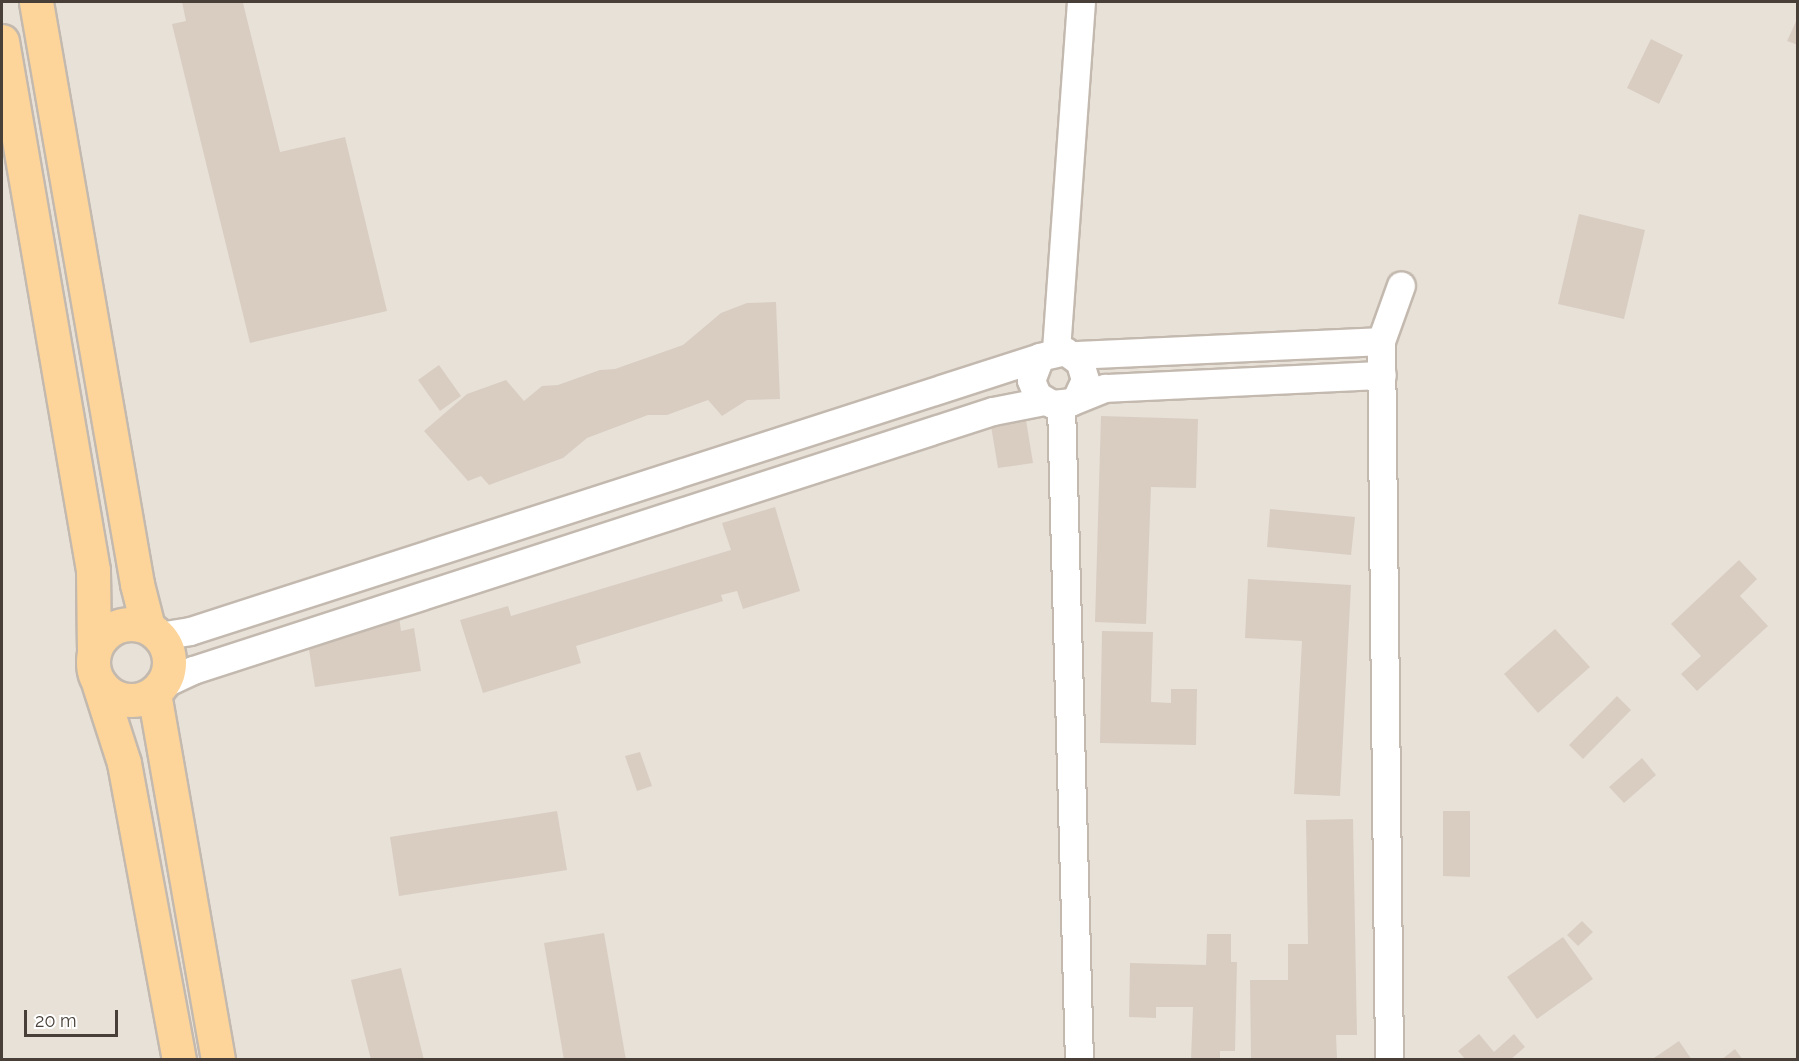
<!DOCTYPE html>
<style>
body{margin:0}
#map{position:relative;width:1799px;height:1061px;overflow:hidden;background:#f4f0e9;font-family:Raleway,sans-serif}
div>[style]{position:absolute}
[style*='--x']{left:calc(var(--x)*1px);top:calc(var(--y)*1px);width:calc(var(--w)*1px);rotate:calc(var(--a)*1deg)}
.residential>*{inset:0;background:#e8e1d7}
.building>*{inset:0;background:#d9cdc2}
.roads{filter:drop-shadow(2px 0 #c3b9af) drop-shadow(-2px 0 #c3b9af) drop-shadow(0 2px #c3b9af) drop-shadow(0 -2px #c3b9af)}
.minor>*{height:27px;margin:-13.5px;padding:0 13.5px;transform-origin:13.5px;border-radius:13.5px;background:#fff}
.primary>*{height:33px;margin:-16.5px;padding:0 16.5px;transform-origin:16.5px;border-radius:16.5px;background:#fdd59a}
.primary>.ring{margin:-16.5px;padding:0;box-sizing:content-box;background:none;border:33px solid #fdd59a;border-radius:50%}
span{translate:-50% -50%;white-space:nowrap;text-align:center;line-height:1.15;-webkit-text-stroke:4.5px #fff;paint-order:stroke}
.frame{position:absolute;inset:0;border:3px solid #484038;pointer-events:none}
.scale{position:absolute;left:24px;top:1010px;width:94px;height:27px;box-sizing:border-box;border:3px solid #484038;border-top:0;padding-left:8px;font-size:18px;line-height:21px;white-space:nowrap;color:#484038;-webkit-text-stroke:4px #fff;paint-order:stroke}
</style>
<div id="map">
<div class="residential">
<div style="clip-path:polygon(2px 2px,1797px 2px,1797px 1059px,2px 1059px)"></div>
</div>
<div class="building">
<div style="clip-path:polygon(182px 2px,243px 3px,280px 152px,345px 137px,387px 311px,250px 343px,172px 24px,186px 21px)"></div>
<div style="clip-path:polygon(1798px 17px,1798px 45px,1787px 41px)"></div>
<div style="clip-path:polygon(1651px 39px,1683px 55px,1659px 104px,1627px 88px)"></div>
<div style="clip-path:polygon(1579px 214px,1645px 230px,1624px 319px,1558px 304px)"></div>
<div style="clip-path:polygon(776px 302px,780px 399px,747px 400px,722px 416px,708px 400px,667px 415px,648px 415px,587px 438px,563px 458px,489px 485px,481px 476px,468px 481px,424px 431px,467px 394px,506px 380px,524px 401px,542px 386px,558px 385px,600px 370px,615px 369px,683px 345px,721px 313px,747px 303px)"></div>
<div style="clip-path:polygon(439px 365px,461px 396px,440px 411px,418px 380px)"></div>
<div style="clip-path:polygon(1101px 416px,1198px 419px,1196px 488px,1151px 487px,1146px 624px,1095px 622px)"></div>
<div style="clip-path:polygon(1026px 420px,1033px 463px,998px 468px,991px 426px)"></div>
<div style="clip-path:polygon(775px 507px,800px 591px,743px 609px,737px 591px,721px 595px,723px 601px,576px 646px,581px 663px,483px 693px,460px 620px,508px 606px,511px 616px,731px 550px,722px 523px)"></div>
<div style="clip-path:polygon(1270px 509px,1355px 517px,1351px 555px,1267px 547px)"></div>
<div style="clip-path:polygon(1739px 560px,1757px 579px,1740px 596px,1768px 626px,1697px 691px,1681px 674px,1701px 656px,1671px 624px)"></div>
<div style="clip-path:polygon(1248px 579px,1351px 585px,1340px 796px,1294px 794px,1302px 641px,1245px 638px)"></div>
<div style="clip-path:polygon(399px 616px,401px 631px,414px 628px,421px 671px,315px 687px,306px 631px)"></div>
<div style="clip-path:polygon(1555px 629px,1590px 667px,1538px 713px,1504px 674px)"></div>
<div style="clip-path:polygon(1102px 631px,1153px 632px,1151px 702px,1171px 703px,1171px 689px,1197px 689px,1196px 745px,1100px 743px)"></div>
<div style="clip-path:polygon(1617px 696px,1631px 710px,1583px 759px,1569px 745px)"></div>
<div style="clip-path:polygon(640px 752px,652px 786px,637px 791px,625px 756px)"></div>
<div style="clip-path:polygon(1642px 758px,1656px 775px,1624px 803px,1609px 787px)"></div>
<div style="clip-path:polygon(557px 811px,567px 870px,399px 896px,390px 837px)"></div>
<div style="clip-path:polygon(1443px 811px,1470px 811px,1470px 877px,1443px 876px)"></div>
<div style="clip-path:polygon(1353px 819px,1357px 1035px,1336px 1035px,1337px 1058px,1251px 1059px,1250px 980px,1288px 980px,1288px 944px,1308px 944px,1306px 820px)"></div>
<div style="clip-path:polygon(1582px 921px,1593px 932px,1578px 946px,1567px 935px)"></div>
<div style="clip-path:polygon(604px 933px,626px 1060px,564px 1060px,544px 943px)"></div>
<div style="clip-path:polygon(1207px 934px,1231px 934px,1231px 962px,1237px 962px,1235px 1051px,1220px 1051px,1220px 1060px,1191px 1060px,1193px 1007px,1156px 1007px,1156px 1018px,1129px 1017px,1130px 963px,1206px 965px)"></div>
<div style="clip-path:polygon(1563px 937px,1593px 979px,1537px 1019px,1507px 977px)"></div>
<div style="clip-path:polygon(401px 968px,424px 1060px,371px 1060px,351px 980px)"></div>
<div style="clip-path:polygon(1479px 1034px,1494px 1052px,1514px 1034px,1525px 1047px,1510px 1060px,1466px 1060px,1458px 1051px)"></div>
<div style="clip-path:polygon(1679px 1041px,1692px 1060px,1651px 1060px)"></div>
<div style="clip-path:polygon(1735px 1049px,1743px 1060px,1721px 1060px)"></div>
</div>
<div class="roads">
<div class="minor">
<div style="--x:1056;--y:350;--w:349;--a:-85.9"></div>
<div style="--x:1074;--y:355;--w:307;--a:-2.6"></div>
<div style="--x:1077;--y:397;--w:19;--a:-65"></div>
<div style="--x:1085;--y:380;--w:19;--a:-106"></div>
<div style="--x:1080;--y:362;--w:19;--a:-144"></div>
<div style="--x:1065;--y:351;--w:26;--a:167"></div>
<div style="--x:1040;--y:357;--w:25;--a:111"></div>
<div style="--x:1031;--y:380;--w:16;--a:68"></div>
<div style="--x:1037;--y:395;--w:17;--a:31"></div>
<div style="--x:1052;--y:404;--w:18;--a:-6"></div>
<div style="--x:1070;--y:402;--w:38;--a:-22"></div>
<div style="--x:1105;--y:388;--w:277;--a:-2.7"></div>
<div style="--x:1061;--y:405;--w:655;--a:88.43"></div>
<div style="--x:159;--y:636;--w:31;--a:-9"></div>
<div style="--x:190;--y:631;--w:893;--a:-17.87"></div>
<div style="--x:163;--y:684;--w:33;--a:-25"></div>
<div style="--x:193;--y:670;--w:841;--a:-17.94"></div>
<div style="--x:993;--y:411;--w:52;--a:-11.1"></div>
<div style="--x:1389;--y:1060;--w:719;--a:-90.64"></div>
<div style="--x:1381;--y:341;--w:59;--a:-70.3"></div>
</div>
<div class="primary">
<div style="--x:36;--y:2;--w:591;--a:80.15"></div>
<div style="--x:137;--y:584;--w:44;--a:75.7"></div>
<div style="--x:2;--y:41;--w:537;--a:80.24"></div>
<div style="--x:93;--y:570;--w:79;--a:89.3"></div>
<div class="ring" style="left:93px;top:624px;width:43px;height:43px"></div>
<div style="--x:99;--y:685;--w:82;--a:72.2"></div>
<div style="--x:124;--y:763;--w:302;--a:79.5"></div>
<div style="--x:154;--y:693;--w:373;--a:80.1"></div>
</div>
</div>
<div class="frame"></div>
<div class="scale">20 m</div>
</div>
